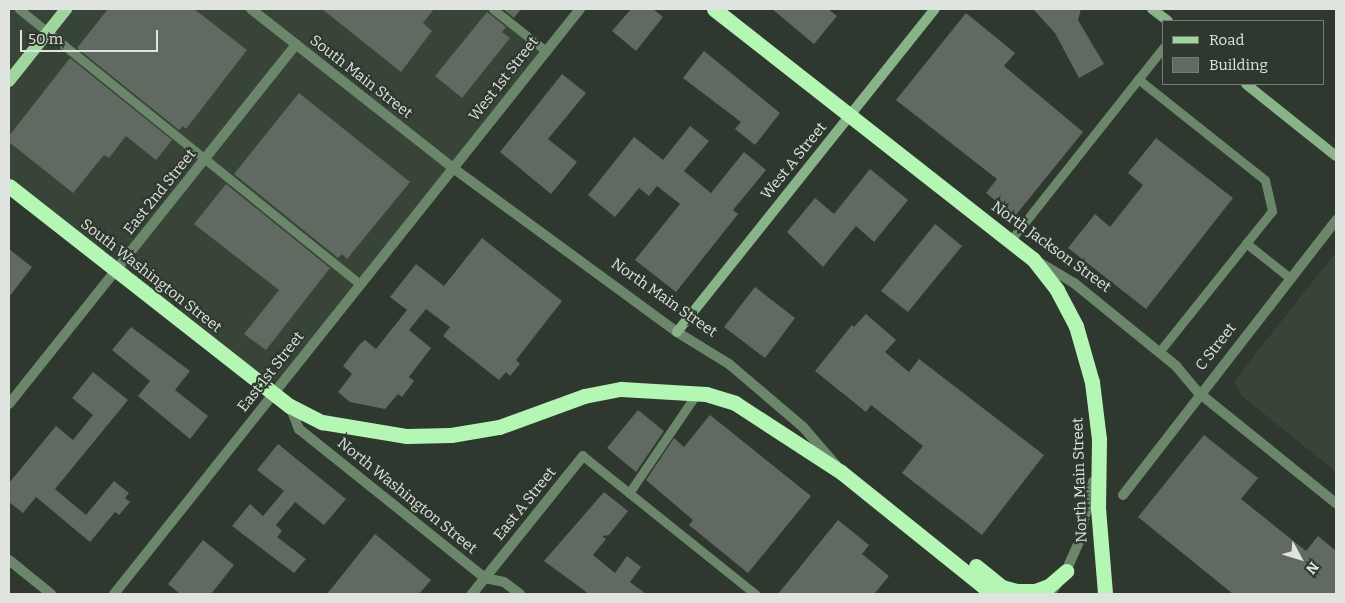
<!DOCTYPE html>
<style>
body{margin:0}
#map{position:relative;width:1345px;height:603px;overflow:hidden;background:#2f382f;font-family:Bitter,serif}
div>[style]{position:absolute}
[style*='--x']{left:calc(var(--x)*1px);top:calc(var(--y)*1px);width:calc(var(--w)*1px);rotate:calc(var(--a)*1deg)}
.built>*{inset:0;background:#374437}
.building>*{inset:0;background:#606a60}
.lane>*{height:9px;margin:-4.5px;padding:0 4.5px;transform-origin:4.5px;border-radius:4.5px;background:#6c866c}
.street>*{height:10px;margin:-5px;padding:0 5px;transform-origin:5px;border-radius:5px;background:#6c866c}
.secondary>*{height:10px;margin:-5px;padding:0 5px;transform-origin:5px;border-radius:5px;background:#89b389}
.primary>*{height:12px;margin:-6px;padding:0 6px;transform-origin:6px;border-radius:6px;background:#9fd6a0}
.highway>*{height:15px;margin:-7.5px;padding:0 7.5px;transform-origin:7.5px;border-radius:7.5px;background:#b4f6b4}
span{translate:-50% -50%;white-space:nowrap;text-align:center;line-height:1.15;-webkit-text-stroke:4px #2f382f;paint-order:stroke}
.street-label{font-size:15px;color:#dfe4de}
.frame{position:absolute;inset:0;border:10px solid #dfe4de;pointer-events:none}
.legend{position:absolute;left:1162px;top:20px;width:162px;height:65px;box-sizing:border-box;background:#2f382f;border:1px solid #757d75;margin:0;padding:6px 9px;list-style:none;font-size:15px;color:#dfe4de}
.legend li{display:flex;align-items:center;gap:10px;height:25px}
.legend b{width:25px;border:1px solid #757d75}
.north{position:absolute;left:1275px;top:533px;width:50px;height:50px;-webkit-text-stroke:4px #2f382f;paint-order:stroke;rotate:129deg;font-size:14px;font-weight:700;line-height:20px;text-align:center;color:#dfe4de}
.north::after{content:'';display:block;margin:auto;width:18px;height:22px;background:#dfe4de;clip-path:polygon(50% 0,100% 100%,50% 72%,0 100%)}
.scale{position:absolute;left:20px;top:30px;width:138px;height:22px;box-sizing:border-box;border:2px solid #dfe4de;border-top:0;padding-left:6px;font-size:15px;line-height:18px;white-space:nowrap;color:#dfe4de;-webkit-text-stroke:4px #2f382f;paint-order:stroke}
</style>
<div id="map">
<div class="built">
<div style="clip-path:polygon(9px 9px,489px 9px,545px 54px,270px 392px,9px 186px)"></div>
<div style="clip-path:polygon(1336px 252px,1336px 472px,1242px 396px,1234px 381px)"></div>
</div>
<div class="building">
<div style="clip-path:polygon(108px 9px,194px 9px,247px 50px,186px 129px,183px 126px,179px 130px,77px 48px)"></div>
<div style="clip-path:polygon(322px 9px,434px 9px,423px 23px,432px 31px,401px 72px)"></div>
<div style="clip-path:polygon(503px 9px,521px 9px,514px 18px)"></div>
<div style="clip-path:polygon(631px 9px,653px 9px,663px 17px,636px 51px,612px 31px)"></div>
<div style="clip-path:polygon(772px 9px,828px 9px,837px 16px,814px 44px)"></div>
<div style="clip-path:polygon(1033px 9px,1081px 9px,1078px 20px,1104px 64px,1079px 78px,1055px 33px)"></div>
<div style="clip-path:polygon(487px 12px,506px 27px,502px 32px,510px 38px,462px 98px,435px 76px)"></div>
<div style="clip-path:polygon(966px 13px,1015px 53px,1004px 66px,1083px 132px,1015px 216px,986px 193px,997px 179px,896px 100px)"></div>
<div style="clip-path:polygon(704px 51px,780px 113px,755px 145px,735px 129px,741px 122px,683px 78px)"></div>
<div style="clip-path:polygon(70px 58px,172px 140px,156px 160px,126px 136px,109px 158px,104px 155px,73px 193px,9px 142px,9px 136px)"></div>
<div style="clip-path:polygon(562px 74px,586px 93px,548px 139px,577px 162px,551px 194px,500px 152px)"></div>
<div style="clip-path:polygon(299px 93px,410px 182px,347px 259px,342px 254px,338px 258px,234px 174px)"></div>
<div style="clip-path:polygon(690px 126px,709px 141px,684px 171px,711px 193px,744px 152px,766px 170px,733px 210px,738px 214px,676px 292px,635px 260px,680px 204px,657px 186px,649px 196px,639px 188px,615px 217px,588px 195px,634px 137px,663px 160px)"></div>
<div style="clip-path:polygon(1156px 138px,1233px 198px,1146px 309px,1068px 248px,1095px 214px,1110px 227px,1143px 185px,1128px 173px)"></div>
<div style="clip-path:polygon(870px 169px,908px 200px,874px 242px,856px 226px,823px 267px,787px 232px,815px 198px,834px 214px)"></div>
<div style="clip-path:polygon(226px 184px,330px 268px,266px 350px,244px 334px,279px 290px,194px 224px)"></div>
<div style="clip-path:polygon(935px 224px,962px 246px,908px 312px,881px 291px)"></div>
<div style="clip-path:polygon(482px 238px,562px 301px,516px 360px,520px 364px,510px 376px,506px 372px,499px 380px,443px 336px,450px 327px,426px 309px,409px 330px,431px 348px,409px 377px,414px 381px,402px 397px,398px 394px,385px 409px,350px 402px,338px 392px,352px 374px,343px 366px,360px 344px,365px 340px,376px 349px,407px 310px,390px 297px,416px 264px,444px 286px)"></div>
<div style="clip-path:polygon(9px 249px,32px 267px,9px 297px)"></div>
<div style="clip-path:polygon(755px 287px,795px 318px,765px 358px,724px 327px)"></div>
<div style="clip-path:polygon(866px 314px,896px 340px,885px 352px,909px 372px,919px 359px,1044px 455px,982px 535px,902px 473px,923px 446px,871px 405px,866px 412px,815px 371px,852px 325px,854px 327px)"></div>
<div style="clip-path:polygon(131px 327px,190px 371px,175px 390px,208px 416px,190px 439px,138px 396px,150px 381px,112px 350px)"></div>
<div style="clip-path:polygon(93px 372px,128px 400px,55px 489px,86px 515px,114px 481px,129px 493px,125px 498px,130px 502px,119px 515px,115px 512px,90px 542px,36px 497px,23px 513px,9px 502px,9px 483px,56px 426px,73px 440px,93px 415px,72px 398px)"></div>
<div style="clip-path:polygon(638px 410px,664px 431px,636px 472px,607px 448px)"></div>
<div style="clip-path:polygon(710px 415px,811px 496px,748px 573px,689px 525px,693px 520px,646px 480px,674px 438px,684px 447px)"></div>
<div style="clip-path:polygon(1204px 435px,1258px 478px,1241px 499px,1306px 551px,1318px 536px,1336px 551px,1336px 594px,1233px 594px,1138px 517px)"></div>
<div style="clip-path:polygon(278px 444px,346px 499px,324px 525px,295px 502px,276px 525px,282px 531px,277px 537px,306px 559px,294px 573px,232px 526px,250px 504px,263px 516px,284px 491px,257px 470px)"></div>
<div style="clip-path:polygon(604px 492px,628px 511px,609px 535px,602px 536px,606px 539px,593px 555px,615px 573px,627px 556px,641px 567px,630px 582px,646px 594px,589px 594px,544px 561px)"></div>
<div style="clip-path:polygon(838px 520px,869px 545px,862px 554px,889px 576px,874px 594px,778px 594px)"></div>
<div style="clip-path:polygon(375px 534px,431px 580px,419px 594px,327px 594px)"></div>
<div style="clip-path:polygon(203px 540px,234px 565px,211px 594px,180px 594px,168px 584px)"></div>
</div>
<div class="lane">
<div style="--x:19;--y:9;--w:438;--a:38.9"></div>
<div style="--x:493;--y:9;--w:68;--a:38.4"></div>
<div style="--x:1138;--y:79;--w:162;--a:38.5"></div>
<div style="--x:1265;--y:180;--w:32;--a:77"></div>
<div style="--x:1272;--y:211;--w:181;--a:128.7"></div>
<div style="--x:1010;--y:241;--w:248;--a:-51.6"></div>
<div style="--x:1246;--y:243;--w:56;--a:38.5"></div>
<div style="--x:583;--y:456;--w:221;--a:38.7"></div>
<div style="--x:629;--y:493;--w:121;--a:-55.8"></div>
</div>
<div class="street">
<div style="--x:251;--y:9;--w:257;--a:38.2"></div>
<div style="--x:453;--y:168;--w:278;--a:36.2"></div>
<div style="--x:677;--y:332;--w:61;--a:31.6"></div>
<div style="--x:729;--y:364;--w:97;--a:40.4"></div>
<div style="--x:803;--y:427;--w:50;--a:49"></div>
<div style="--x:1037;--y:261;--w:43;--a:30.7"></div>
<div style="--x:1074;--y:283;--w:132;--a:39.1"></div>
<div style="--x:1176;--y:366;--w:35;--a:50"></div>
<div style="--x:1199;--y:393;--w:176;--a:38.8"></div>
<div style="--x:9;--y:404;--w:460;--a:-51.4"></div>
<div style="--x:290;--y:406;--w:25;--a:69"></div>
<div style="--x:299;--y:429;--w:238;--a:38.7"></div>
<div style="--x:485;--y:578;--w:19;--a:12"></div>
<div style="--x:504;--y:582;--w:20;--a:37"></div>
<div style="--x:1123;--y:495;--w:348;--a:-52.2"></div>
<div style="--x:9;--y:560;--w:54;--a:39"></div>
<div style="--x:114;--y:594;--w:748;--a:-51.46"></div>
<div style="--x:472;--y:594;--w:177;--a:-51.2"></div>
<div style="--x:1050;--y:594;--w:28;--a:-55"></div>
<div style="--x:1066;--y:571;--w:32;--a:-66"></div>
<div style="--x:1079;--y:542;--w:62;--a:-76.9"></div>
</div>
<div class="secondary">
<div style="--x:1152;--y:9;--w:20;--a:37"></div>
<div style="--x:1246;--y:84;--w:115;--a:38.7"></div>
<div style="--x:677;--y:332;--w:413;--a:-51.4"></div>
</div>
<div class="primary">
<div style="--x:9;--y:81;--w:92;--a:-51.6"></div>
</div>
<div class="highway">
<div style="--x:714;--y:9;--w:405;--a:38.1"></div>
<div style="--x:1033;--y:259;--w:39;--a:52"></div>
<div style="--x:1057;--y:290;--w:41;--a:62.2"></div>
<div style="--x:1076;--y:326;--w:58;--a:74.1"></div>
<div style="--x:1092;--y:382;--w:57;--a:83"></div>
<div style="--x:1099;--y:439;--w:69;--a:90.8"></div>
<div style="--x:1098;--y:508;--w:86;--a:85.3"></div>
<div style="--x:9;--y:186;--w:357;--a:38.1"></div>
<div style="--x:290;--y:406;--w:36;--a:27"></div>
<div style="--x:322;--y:422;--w:86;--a:9.4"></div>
<div style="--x:407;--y:436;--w:44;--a:-1.3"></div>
<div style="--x:451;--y:435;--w:49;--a:-9.5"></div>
<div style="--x:499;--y:427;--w:90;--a:-20"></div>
<div style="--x:584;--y:396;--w:38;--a:-11"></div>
<div style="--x:621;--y:389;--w:85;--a:3.4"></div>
<div style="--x:706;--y:394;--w:30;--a:17"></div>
<div style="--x:735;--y:403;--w:126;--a:33.1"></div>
<div style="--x:841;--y:472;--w:195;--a:38.8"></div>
<div style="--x:976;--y:566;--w:33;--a:39"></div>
<div style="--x:1002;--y:587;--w:16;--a:15"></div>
<div style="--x:1017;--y:591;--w:18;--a:0"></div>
<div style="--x:1035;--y:591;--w:15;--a:-20"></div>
<div style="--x:1049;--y:586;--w:23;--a:-41"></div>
</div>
<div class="street-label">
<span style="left:361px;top:77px;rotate:38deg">South Main Street</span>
<span style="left:504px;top:79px;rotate:-52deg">West 1st Street</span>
<span style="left:794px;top:161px;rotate:-51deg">West A Street</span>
<span style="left:160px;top:192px;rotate:-51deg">East 2nd Street</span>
<span style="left:1051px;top:247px;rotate:36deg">North Jackson Street</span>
<span style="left:151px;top:276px;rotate:38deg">South Washington Street</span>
<span style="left:664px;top:298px;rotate:35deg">North Main Street</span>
<span style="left:1216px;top:347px;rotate:-52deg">C Street</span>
<span style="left:271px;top:372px;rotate:-52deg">East 1st Street</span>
<span style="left:1080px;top:480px;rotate:-92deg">North Main Street</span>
<span style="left:407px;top:496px;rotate:39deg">North Washington Street</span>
<span style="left:525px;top:504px;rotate:-51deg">East A Street</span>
</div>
<div class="frame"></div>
<ul class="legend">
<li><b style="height:6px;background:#9fd6a0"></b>Road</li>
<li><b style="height:14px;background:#606a60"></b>Building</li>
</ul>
<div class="north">N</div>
<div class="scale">50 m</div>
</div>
